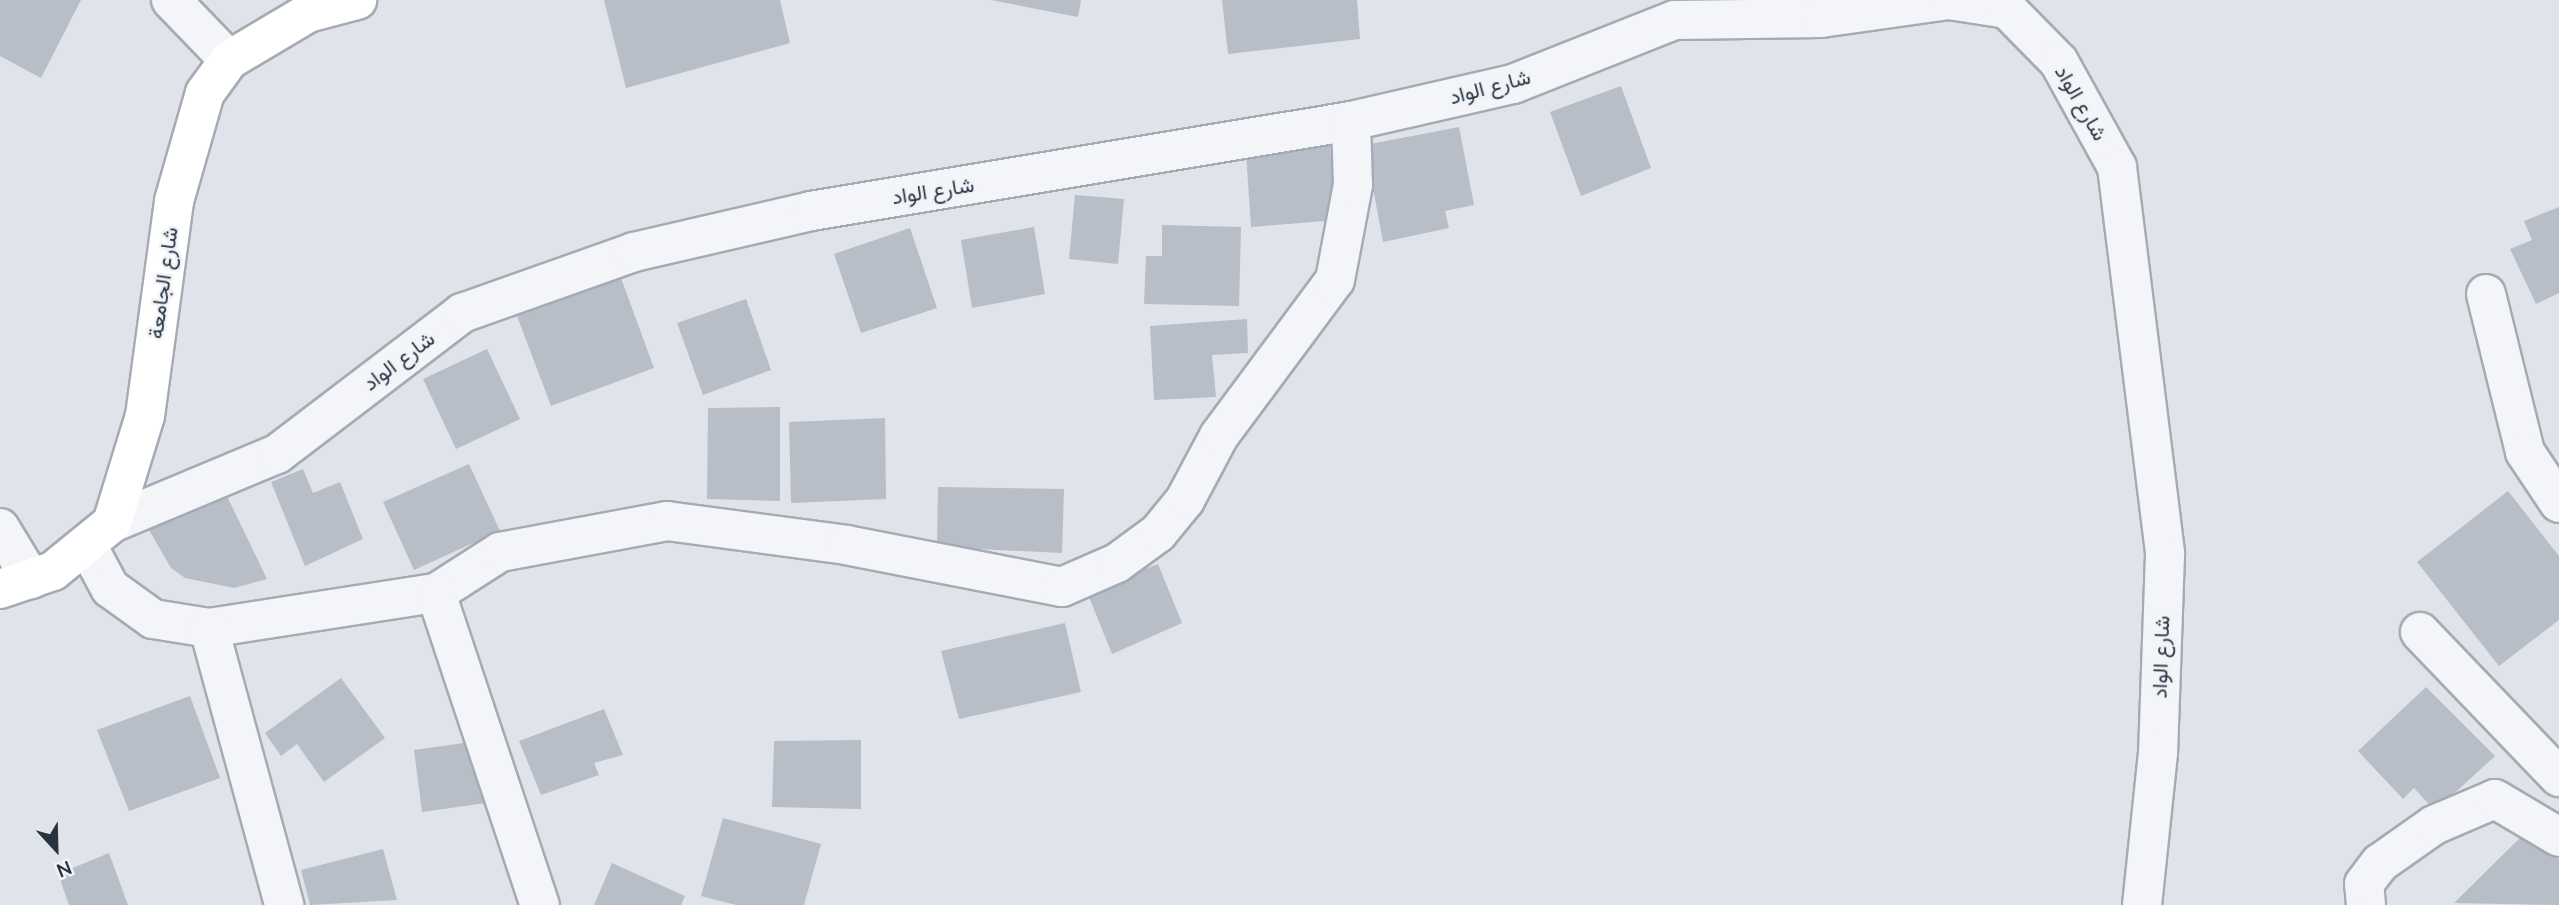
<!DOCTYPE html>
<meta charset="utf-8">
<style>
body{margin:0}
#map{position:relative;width:2559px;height:905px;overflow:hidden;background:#e0e4ea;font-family:"Nunito Sans",Vazirmatn,sans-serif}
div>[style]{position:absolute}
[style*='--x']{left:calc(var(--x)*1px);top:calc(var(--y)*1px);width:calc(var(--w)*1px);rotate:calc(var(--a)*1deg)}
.building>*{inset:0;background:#b7bec7}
.roads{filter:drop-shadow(2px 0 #a5abb4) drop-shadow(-2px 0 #a5abb4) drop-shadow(0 2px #a5abb4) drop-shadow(0 -2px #a5abb4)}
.street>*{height:38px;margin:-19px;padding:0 19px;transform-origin:19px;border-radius:19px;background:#f3f5f8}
.secondary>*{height:38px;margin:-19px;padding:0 19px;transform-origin:19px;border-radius:19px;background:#fff}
span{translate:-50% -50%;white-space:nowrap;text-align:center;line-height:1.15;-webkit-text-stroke:5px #f0f3f7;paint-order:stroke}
.street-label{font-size:21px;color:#283342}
.north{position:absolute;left:21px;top:814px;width:70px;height:70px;-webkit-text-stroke:5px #f0f3f7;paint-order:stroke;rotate:158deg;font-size:19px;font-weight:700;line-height:28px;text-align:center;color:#283342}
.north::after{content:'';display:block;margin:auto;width:24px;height:32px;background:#283342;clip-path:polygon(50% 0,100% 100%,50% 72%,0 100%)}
</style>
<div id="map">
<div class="building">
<div style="clip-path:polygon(0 0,81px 0,41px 78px,0 56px)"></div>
<div style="clip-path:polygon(604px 0,780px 0,790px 43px,626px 88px)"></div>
<div style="clip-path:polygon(991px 0,1081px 0,1078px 17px)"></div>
<div style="clip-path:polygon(1222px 0,1357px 0,1360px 39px,1228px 54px)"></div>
<div style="clip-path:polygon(1621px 86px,1651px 168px,1581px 196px,1550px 112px)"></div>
<div style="clip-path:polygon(1459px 127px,1474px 205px,1445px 211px,1449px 228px,1383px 242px,1365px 145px)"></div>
<div style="clip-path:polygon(1330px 144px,1336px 220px,1251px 227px,1246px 153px)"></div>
<div style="clip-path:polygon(1075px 195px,1124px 199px,1118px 264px,1069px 259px)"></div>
<div style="clip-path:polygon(2559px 207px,2559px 293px,2536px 304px,2510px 249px,2532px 240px,2524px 221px)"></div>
<div style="clip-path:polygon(1162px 225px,1241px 227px,1239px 306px,1144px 304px,1146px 256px,1162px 256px)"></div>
<div style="clip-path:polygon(1034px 227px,1045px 294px,972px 308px,961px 240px)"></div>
<div style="clip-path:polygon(910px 228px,937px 308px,861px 333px,834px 254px)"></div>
<div style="clip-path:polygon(621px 278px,654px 368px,551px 406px,517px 316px)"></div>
<div style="clip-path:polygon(746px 299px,771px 370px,703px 395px,677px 323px)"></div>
<div style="clip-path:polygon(1247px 319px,1248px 353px,1212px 355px,1216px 397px,1154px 400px,1150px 326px)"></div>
<div style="clip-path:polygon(487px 349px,520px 419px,456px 449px,423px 379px)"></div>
<div style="clip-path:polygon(780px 407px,780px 501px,707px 499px,708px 408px)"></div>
<div style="clip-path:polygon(885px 418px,886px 499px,791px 503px,789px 422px)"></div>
<div style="clip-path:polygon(469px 464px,500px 531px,414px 570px,383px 502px)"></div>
<div style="clip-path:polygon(303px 469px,313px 493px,340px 482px,363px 539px,305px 566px,271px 482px)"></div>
<div style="clip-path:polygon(938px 487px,1064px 489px,1062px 553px,937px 547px)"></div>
<div style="clip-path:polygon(2508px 491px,2559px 556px,2559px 620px,2499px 666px,2417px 562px)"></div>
<div style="clip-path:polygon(227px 496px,267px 579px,234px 588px,185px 578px,171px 568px,149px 530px)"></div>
<div style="clip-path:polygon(1158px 564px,1182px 623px,1112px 654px,1087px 592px)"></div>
<div style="clip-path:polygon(1065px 623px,1081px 692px,959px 719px,941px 651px)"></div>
<div style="clip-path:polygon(341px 678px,385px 738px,324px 782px,297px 744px,281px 756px,265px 733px)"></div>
<div style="clip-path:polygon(2426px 687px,2495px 756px,2435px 811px,2414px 788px,2403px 799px,2358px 751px)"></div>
<div style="clip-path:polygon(190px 696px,220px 778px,129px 811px,97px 730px)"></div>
<div style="clip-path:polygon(604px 709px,623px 755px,594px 763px,599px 775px,541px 795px,519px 741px)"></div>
<div style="clip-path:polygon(861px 740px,861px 809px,772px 807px,774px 741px)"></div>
<div style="clip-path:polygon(478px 741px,486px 803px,422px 812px,414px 750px)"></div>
<div style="clip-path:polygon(723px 818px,821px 844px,804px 905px,736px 905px,701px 896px)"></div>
<div style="clip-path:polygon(2528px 830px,2559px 860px,2559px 905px,2454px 903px)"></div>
<div style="clip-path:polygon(383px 849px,397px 900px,310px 905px,301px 870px)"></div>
<div style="clip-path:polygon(109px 853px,128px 905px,69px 905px,58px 874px)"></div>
<div style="clip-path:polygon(612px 863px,685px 896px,681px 905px,594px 905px)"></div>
</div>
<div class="roads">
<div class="street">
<div style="--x:171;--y:0;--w:83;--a:46"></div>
<div style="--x:2486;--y:294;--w:163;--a:76.1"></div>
<div style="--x:2525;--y:452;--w:61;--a:56.3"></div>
<div style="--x:112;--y:523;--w:179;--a:-22.7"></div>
<div style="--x:277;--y:454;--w:233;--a:-37.3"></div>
<div style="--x:462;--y:313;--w:182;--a:-19.5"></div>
<div style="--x:634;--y:252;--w:182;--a:-13"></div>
<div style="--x:811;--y:211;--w:547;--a:-9.46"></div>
<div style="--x:1351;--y:121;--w:166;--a:-12.9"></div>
<div style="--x:1513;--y:84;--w:174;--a:-21.6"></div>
<div style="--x:1675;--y:20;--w:146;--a:-0.8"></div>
<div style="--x:1821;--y:18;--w:129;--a:-8"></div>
<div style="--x:1949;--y:0;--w:59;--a:8.8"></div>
<div style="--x:2007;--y:9;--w:74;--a:45.5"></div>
<div style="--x:2059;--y:62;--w:120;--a:61.1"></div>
<div style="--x:2117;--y:167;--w:390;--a:82.9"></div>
<div style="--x:2165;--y:554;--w:199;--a:92"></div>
<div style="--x:2158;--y:753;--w:153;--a:96"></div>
<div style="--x:0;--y:528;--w:60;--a:58.7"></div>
<div style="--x:87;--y:545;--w:49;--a:61.9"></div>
<div style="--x:110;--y:588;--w:53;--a:35.8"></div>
<div style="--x:153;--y:619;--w:57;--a:9.1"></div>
<div style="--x:209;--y:628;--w:230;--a:-8.8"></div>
<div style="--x:436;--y:593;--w:76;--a:-32.6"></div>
<div style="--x:500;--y:552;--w:170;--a:-10.5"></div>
<div style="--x:667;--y:521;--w:181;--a:7.6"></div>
<div style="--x:846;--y:545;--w:220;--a:11"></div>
<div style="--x:1062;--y:587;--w:60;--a:-23.6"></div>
<div style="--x:1117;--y:563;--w:51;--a:-36.2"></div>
<div style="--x:1158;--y:533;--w:43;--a:-50.7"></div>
<div style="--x:1185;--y:500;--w:72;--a:-62"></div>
<div style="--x:1219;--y:436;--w:194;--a:-53.4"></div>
<div style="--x:1335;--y:280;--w:97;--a:-79.3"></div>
<div style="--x:1353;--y:185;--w:64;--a:-91.8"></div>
<div style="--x:436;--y:593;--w:329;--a:71.6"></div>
<div style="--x:209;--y:628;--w:287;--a:74.8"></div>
<div style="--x:2420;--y:632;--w:201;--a:46.2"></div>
<div style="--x:2366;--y:905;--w:21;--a:-95"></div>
<div style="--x:2364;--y:884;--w:26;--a:-53"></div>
<div style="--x:2380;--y:863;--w:66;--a:-35.1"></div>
<div style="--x:2434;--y:825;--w:66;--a:-23.1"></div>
<div style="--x:2495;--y:799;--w:74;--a:30.7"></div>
</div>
<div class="secondary">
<div style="--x:0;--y:589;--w:56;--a:-18.8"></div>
<div style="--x:53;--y:571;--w:76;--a:-39.1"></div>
<div style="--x:112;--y:523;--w:112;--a:-72.9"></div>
<div style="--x:145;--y:416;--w:217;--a:-82.3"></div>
<div style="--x:174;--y:201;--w:112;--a:-74"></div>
<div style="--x:205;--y:93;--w:41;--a:-54"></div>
<div style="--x:229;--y:60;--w:92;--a:-30.7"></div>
<div style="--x:308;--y:13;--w:51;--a:-14.9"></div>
</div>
</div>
<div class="street-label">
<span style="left:1490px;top:87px;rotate:-15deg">شارع الواد</span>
<span style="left:2081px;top:103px;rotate:60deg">شارع الواد</span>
<span style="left:933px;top:191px;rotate:-9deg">شارع الواد</span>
<span style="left:163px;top:283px;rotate:-82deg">شارع الجامعة</span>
<span style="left:399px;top:361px;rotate:-37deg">شارع الواد</span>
<span style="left:2161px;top:657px;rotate:-88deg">شارع الواد</span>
</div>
<div class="north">N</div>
</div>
